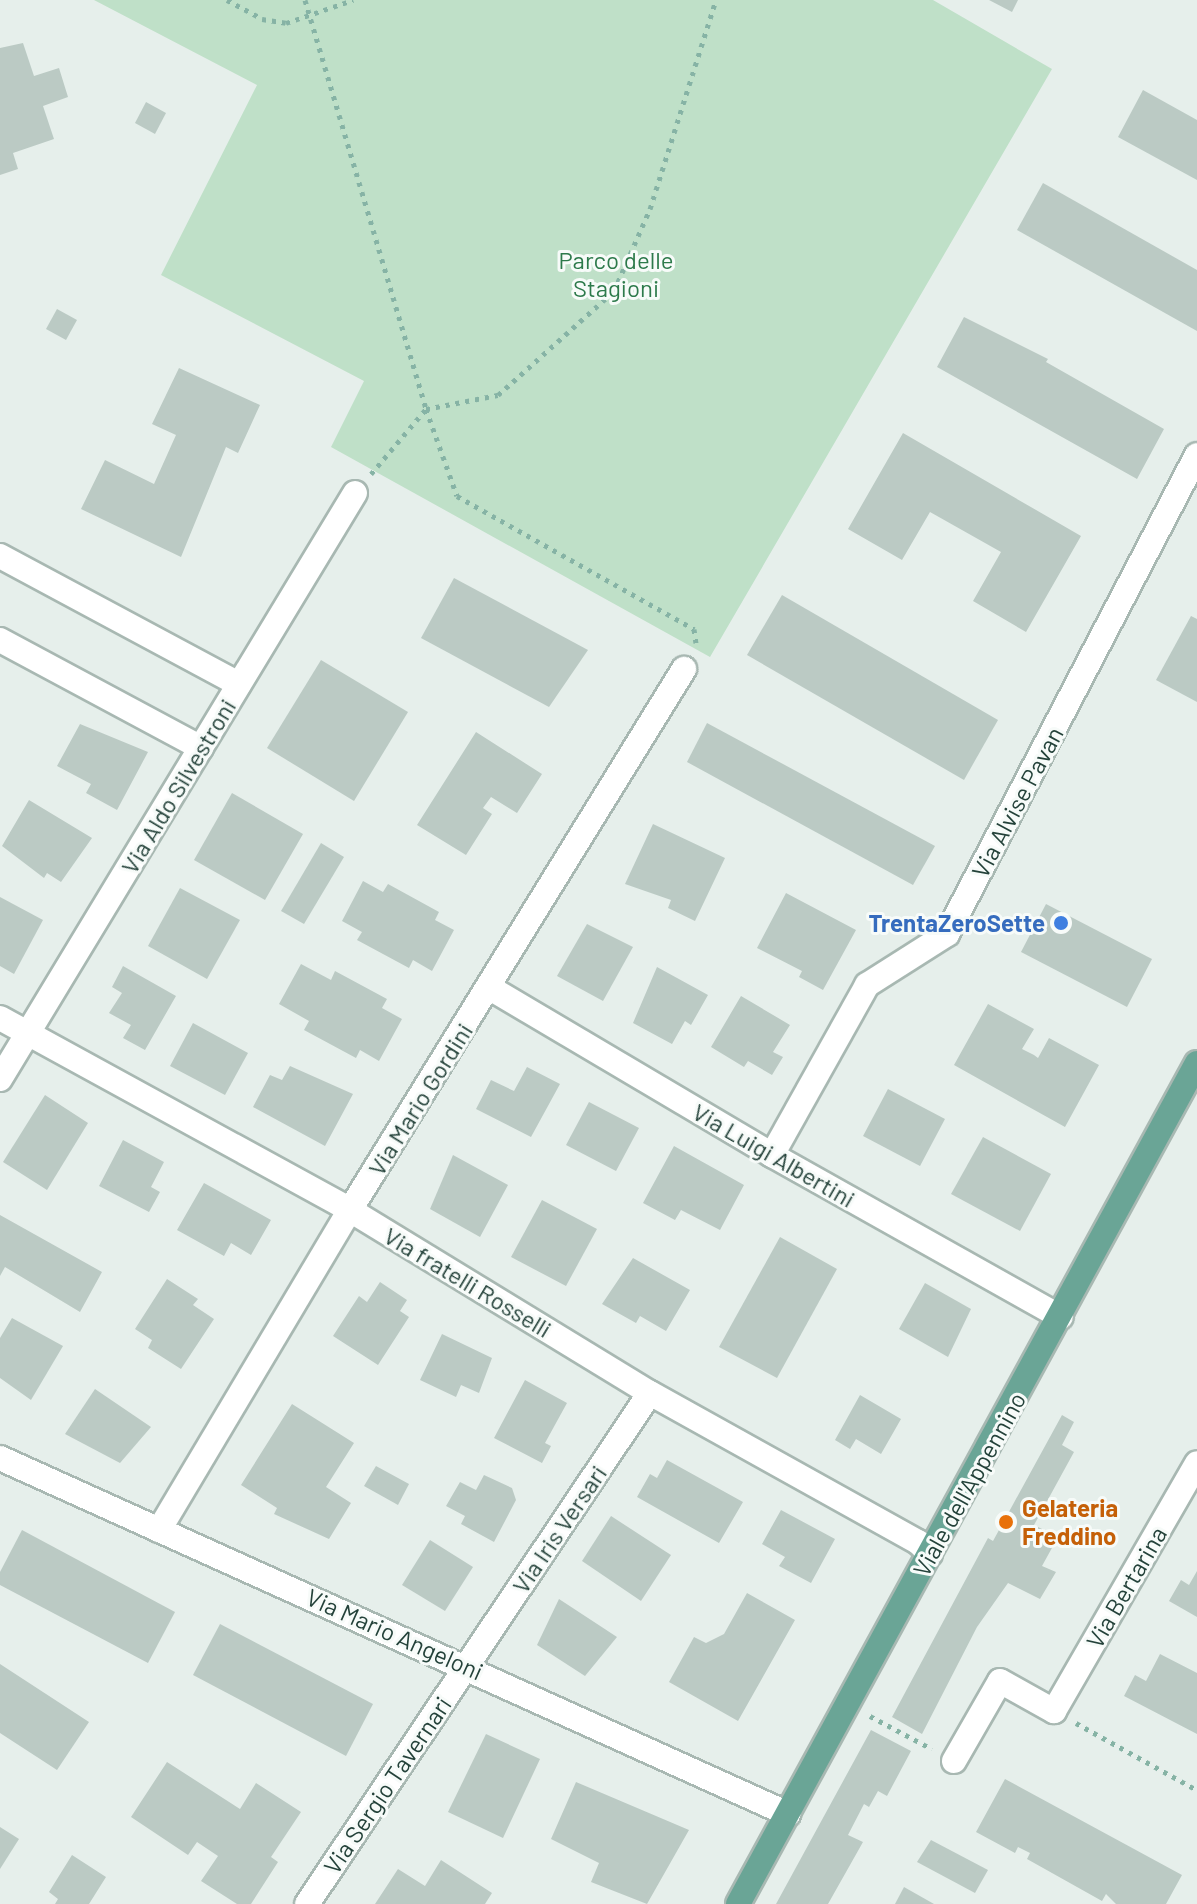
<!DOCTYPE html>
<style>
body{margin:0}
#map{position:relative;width:1197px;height:1904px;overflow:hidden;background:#e6efeb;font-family:Barlow,sans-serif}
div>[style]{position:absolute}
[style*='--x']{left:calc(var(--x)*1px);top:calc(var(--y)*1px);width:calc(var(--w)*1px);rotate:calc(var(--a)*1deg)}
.green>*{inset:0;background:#bfe0c8}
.building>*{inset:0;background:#bbcac4}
.path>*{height:5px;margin-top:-2.5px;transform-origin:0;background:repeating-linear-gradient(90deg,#86b3a5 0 4px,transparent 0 10px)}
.roads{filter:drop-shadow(2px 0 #a8b8b2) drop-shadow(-2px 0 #a8b8b2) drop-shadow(0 2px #a8b8b2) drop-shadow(0 -2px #a8b8b2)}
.minor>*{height:24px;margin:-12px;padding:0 12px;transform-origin:12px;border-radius:12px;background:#fff}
.major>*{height:24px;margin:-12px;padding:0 12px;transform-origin:12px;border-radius:12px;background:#6aa596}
.dots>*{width:22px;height:22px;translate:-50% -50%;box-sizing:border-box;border:4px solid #f7fbf9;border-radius:50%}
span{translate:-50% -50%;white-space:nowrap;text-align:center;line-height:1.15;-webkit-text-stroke:6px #f7fbf9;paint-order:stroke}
.park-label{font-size:24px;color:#2d7a4b}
.street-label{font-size:24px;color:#24423a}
.shop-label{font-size:24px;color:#366cbe;font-weight:700}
.right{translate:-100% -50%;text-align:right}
.food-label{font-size:24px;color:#c56008;font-weight:700}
.left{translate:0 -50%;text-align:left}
</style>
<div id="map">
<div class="green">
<div style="clip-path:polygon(94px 0,933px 0,1052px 69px,710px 657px,331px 447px,364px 381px,161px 275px,257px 85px)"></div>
</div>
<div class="building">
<div style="clip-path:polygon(989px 0,1018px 0,1012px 12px)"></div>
<div style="clip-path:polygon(23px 43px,34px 76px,59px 68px,68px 97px,43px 106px,54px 139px,13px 153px,18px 169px,0 175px,0 48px)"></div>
<div style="clip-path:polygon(1143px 90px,1197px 120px,1197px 180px,1118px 137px)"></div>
<div style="clip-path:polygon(146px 102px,166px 113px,155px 134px,135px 123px)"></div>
<div style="clip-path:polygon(1043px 183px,1197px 270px,1197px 331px,1017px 230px)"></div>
<div style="clip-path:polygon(57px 309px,77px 320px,66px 340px,46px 329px)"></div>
<div style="clip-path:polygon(964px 317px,1048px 359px,1046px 362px,1164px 429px,1137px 479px,937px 367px)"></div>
<div style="clip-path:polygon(179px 368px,260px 405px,238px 453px,226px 447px,181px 557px,81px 509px,105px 460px,154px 484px,176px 435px,152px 424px)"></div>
<div style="clip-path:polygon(903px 433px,1081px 536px,1026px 632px,973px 601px,1001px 552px,930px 512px,902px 560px,848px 529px)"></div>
<div style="clip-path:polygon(454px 578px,588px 650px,549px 707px,421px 638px)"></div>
<div style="clip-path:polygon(782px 595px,998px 720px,964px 780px,747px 655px)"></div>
<div style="clip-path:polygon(1191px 616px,1197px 619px,1197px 702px,1156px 680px)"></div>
<div style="clip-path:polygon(321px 660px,408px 712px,354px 801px,267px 748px)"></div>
<div style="clip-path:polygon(707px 723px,935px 846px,913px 885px,687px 762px)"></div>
<div style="clip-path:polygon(80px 724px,148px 752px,117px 810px,86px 793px,91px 784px,57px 766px)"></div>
<div style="clip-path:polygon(476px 732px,542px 774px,517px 813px,491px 797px,483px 808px,492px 814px,466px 855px,417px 825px)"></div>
<div style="clip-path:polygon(232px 793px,303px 834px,265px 900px,194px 860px)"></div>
<div style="clip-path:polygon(29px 800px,92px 838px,61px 882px,47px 873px,44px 878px,2px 846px)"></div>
<div style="clip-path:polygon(653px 824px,725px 858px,695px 921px,668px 908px,671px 900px,625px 884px)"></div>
<div style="clip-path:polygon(321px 843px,344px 857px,304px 924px,281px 911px)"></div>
<div style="clip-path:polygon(363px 881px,383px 892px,388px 884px,439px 912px,435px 920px,454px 930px,432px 971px,413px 960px,409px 968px,357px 940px,362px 932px,342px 921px)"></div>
<div style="clip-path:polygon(180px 888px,240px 920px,207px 979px,148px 946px)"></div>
<div style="clip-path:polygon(786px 893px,856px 930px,823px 990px,799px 977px,802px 971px,757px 948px)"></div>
<div style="clip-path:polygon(0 897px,43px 920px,14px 974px,0 966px)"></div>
<div style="clip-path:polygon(1046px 904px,1152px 959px,1127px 1007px,1021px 952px)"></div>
<div style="clip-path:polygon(587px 924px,633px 947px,603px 1001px,557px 976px)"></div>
<div style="clip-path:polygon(301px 964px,331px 980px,335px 971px,387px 999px,382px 1008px,402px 1019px,379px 1061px,360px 1050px,356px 1058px,304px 1030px,309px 1021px,279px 1004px)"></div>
<div style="clip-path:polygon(123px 966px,176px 996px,145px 1050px,123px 1038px,131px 1025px,109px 1013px,122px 993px,112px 987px)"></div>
<div style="clip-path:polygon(657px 967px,708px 995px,691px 1025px,685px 1021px,672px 1044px,633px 1023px)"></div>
<div style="clip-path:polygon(741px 996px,790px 1025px,773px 1052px,783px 1057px,772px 1075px,748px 1061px,744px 1067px,711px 1047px)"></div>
<div style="clip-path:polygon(988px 1004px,1034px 1029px,1022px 1049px,1034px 1055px,1038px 1058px,1049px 1038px,1099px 1065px,1065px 1127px,954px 1065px)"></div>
<div style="clip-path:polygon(193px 1023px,248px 1053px,225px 1095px,170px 1066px)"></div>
<div style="clip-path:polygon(290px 1066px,353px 1094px,325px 1146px,253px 1107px,270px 1075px,282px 1080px)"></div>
<div style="clip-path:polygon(527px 1067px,560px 1084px,531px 1137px,476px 1109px,491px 1080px,514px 1091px)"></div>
<div style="clip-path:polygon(888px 1089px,945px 1119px,920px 1166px,863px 1136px)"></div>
<div style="clip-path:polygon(45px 1095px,88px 1123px,47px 1190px,3px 1162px)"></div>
<div style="clip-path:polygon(589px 1102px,639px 1128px,616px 1171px,566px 1145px)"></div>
<div style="clip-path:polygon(983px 1137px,1051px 1174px,1020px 1231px,951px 1194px)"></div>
<div style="clip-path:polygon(123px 1140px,164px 1162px,151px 1187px,160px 1192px,149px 1212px,99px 1186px)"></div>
<div style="clip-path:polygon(674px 1146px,744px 1185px,720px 1230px,681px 1210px,675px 1220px,643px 1203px)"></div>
<div style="clip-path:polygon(453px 1155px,508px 1185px,480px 1237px,430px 1209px)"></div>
<div style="clip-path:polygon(204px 1183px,271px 1220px,251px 1255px,231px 1243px,224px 1256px,177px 1230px)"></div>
<div style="clip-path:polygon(542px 1200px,597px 1229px,566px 1286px,511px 1257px)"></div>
<div style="clip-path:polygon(0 1215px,102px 1272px,80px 1312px,5px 1267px,0 1276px)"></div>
<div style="clip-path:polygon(780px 1237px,837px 1269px,777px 1378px,719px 1347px)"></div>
<div style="clip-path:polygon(633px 1258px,690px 1290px,666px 1331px,640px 1316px,636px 1323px,602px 1304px)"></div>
<div style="clip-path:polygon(167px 1279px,198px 1299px,193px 1305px,214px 1319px,181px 1369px,148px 1348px,152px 1340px,135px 1329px)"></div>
<div style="clip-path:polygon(380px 1282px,407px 1300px,400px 1311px,409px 1317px,378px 1365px,333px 1336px,359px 1296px,367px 1302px)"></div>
<div style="clip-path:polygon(925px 1283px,971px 1309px,948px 1357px,899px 1329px)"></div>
<div style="clip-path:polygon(12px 1318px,63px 1346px,31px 1400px,0 1378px,0 1338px)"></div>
<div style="clip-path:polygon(442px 1334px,492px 1358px,479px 1393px,461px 1385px,456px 1397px,420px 1380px)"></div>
<div style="clip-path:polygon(525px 1380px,567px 1403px,545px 1443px,551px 1446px,542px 1463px,494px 1438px)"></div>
<div style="clip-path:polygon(95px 1389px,151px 1427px,120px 1463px,65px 1434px)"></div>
<div style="clip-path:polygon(860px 1395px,901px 1419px,881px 1454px,856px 1439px,850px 1449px,835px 1440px)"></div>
<div style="clip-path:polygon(292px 1404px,354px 1443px,326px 1487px,351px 1503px,329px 1539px,274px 1514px,277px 1508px,241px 1485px)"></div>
<div style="clip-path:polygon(1062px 1415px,1074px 1422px,1062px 1445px,1074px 1452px,1034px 1525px,1058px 1537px,1042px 1566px,1056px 1572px,1040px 1599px,1008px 1583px,977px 1627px,922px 1734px,892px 1717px,988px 1538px,993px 1541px)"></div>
<div style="clip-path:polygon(667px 1460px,743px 1502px,719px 1543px,637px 1497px,650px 1474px,657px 1478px)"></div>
<div style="clip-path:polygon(376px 1466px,409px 1484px,398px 1505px,364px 1486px)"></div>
<div style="clip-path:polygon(484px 1475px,512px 1488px,516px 1500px,494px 1542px,461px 1524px,465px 1516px,446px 1506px,460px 1482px,476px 1490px)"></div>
<div style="clip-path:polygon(781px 1510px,835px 1539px,811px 1583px,779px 1566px,785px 1557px,762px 1544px)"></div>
<div style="clip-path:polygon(611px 1516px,671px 1555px,641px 1601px,582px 1561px)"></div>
<div style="clip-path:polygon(22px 1530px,175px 1612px,148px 1663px,0 1585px,0 1572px)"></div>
<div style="clip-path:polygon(430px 1540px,473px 1567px,445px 1611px,402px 1585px)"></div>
<div style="clip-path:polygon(1197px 1571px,1197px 1617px,1169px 1601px,1181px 1580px,1189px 1585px)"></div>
<div style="clip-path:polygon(747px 1593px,795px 1620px,738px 1721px,669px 1682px,694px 1637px,706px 1643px,724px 1634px)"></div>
<div style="clip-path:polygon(559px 1599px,617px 1637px,585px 1676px,537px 1645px)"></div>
<div style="clip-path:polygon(220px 1624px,373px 1704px,346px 1756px,193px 1675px)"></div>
<div style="clip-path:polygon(1160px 1654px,1197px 1673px,1197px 1734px,1124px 1696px,1135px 1675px,1146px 1681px)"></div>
<div style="clip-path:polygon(0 1664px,89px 1722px,57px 1770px,0 1733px)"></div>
<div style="clip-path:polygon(871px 1730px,911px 1751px,887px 1796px,878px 1791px,869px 1807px,864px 1804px,848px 1835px,863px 1842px,828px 1904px,776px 1904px)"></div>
<div style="clip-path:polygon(486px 1734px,540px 1759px,503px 1838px,448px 1812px)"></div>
<div style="clip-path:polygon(167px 1762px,240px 1809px,256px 1783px,301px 1812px,271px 1857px,278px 1862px,251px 1904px,237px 1904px,201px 1881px,218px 1856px,197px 1842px,188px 1855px,131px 1817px)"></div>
<div style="clip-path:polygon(1005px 1779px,1182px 1875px,1166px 1904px,1116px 1904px,1106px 1894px,1102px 1901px,1027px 1859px,1030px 1853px,1018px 1847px,1015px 1853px,976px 1832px)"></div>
<div style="clip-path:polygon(576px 1782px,689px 1830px,647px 1904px,591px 1882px,599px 1863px,551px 1839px)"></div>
<div style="clip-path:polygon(0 1827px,19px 1839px,0 1869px)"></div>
<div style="clip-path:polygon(931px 1840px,988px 1870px,975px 1893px,917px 1862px)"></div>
<div style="clip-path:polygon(72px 1855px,106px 1877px,89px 1904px,55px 1904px,58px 1899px,49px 1892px)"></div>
<div style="clip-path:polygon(441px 1860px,492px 1893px,485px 1904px,375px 1904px,398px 1869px,425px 1886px)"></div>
<div style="clip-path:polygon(904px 1887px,934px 1904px,895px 1904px)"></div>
</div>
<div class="path">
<div style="--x:227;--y:0;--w:40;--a:28"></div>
<div style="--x:262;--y:19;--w:24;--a:9"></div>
<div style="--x:286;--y:23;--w:71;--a:-18.9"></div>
<div style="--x:305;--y:0;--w:427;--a:73.5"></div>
<div style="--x:426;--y:409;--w:92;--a:70.4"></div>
<div style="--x:457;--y:496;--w:272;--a:29.3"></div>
<div style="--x:694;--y:629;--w:14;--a:82"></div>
<div style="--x:371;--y:474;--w:85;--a:-49.8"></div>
<div style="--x:426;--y:409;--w:73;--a:-11"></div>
<div style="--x:498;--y:395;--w:156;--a:-41.9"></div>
<div style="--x:614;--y:291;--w:90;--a:-66.3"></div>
<div style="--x:650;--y:209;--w:219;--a:-72.5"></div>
<div style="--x:870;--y:1716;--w:70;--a:28"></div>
<div style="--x:1076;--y:1723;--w:138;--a:29"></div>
</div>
<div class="roads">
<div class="minor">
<div style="--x:0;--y:556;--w:271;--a:28.2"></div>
<div style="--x:0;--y:640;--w:228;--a:28.2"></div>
<div style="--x:490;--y:988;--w:328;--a:30.6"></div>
<div style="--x:772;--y:1155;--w:331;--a:29.3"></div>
<div style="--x:0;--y:1018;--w:399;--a:28.7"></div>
<div style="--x:350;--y:1210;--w:351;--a:31.4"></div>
<div style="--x:650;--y:1393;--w:307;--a:29.1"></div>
<div style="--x:918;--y:1542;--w:17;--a:45"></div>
<div style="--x:0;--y:1079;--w:685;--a:-58.79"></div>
<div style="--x:772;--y:1155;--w:195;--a:-60.8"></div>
<div style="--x:867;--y:985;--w:95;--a:-32.5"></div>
<div style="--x:947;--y:934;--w:540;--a:-62.44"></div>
<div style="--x:0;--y:1458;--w:865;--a:24.31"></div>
<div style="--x:159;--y:1530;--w:373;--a:-59.2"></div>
<div style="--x:350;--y:1210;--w:636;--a:-58.31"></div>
<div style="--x:954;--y:1761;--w:92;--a:-60.1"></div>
<div style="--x:1000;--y:1681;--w:62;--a:29.1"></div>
<div style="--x:1054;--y:1711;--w:286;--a:-60"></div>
<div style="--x:307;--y:1904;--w:615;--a:-56.13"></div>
</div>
<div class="major">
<div style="--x:738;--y:1904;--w:958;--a:-61.38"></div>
</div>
</div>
<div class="dots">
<div style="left:1061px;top:923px;background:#3f7fe0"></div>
<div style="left:1006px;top:1522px;background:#e8710a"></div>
</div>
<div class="park-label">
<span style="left:616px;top:274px">Parco delle<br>Stagioni</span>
</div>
<div class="street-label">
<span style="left:178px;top:786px;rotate:-59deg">Via Aldo Silvestroni</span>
<span style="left:1017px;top:802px;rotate:-62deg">Via Alvise Pavan</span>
<span style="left:420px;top:1099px;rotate:-58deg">Via Mario Gordini</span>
<span style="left:774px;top:1155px;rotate:30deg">Via Luigi Albertini</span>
<span style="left:468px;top:1282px;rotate:31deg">Via fratelli Rosselli</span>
<span style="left:969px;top:1484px;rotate:-61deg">Viale dell'Appennino</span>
<span style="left:559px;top:1529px;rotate:-56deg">Via Iris Versari</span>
<span style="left:1126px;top:1587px;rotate:-60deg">Via Bertarina</span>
<span style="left:395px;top:1634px;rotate:24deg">Via Mario Angeloni</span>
<span style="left:387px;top:1785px;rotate:-56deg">Via Sergio Tavernari</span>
</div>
<div class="shop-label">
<span class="right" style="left:1045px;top:923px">TrentaZeroSette</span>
</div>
<div class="food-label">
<span class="left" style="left:1022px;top:1522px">Gelateria<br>Freddino</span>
</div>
</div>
